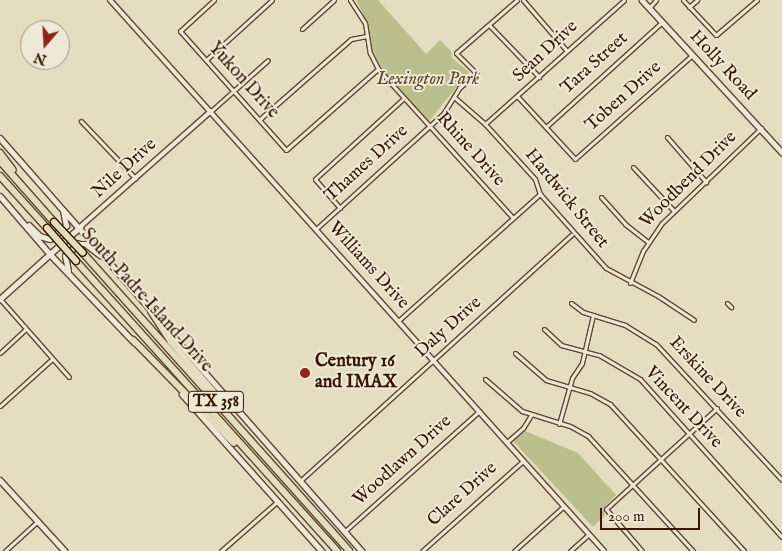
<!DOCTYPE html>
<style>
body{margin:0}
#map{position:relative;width:782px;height:551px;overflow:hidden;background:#e5ddc0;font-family:"IM FELL English",serif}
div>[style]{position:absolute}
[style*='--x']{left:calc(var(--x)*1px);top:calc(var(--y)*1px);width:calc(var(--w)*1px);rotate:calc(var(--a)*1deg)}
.green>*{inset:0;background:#bbbf8e}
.roads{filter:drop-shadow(1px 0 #614832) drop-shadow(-1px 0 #614832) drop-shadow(0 1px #614832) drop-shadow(0 -1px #614832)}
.minor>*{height:3px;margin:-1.5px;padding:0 1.5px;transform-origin:1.5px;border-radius:1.5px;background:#eee9d6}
.tertiary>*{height:4px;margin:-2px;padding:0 2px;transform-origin:2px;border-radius:2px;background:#eee9d6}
.secondary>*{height:4.5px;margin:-2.25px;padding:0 2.25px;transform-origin:2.25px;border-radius:2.25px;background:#eee9d6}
.motorway>*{height:6px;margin:-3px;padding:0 3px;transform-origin:3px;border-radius:3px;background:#e5ddc0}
.bridges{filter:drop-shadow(1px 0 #351702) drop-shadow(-1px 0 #351702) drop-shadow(0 1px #351702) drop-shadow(0 -1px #351702)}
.motorway-bridge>*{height:6px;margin:-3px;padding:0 3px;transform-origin:3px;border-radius:3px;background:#e5ddc0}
.dots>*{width:14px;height:14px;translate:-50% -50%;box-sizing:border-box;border:2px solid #eee9d6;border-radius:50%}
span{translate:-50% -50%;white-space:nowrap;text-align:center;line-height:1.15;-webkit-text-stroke:4px #eee9d6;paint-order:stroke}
.shield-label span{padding:1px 4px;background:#eee9d6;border:1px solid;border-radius:4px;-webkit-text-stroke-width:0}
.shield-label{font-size:16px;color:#351702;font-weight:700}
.street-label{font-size:18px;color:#351702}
.park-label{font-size:18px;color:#5d492c;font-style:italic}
.poi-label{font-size:18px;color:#351702;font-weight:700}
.left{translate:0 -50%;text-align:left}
.north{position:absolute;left:20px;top:20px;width:50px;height:50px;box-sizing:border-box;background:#eee9d6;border:1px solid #a49581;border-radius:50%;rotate:199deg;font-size:14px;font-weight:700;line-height:20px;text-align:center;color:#351702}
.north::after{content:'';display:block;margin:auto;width:18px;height:22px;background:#8f2418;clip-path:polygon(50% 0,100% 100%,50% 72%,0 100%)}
.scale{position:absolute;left:600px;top:508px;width:100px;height:22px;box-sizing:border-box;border:2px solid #351702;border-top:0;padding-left:6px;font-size:15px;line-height:18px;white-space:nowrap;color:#351702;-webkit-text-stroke:4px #eee9d6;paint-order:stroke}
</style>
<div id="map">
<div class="green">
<div style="clip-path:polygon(356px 0,378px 0,426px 54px,440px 40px,451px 51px,452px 58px,469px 72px,429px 121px,381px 68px,370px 45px,368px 25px)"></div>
<div style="clip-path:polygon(525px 431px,578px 453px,616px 495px,604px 507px,605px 515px,593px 527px,513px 441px)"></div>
</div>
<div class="roads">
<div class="minor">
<div style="--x:214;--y:0;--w:46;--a:137.6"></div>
<div style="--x:180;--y:31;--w:159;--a:48.3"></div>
<div style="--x:286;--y:150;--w:123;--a:-41.4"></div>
<div style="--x:350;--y:0;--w:27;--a:57"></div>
<div style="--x:365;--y:23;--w:30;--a:81"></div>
<div style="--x:370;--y:53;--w:18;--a:63"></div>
<div style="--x:378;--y:69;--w:200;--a:47.8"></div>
<div style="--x:523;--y:0;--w:67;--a:49.2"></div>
<div style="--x:683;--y:0;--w:48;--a:46.7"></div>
<div style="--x:716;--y:35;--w:54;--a:-40.5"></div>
<div style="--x:689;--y:7;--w:11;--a:-41"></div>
<div style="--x:649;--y:8;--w:11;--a:-49"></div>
<div style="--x:490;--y:26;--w:71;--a:46.1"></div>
<div style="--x:302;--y:29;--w:43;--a:-42.2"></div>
<div style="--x:206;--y:60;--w:89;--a:-42.3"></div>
<div style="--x:454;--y:97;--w:41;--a:41.1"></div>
<div style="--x:485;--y:124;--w:74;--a:47.7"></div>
<div style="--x:535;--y:179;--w:16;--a:72"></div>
<div style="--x:540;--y:194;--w:99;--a:48.3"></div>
<div style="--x:606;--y:268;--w:59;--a:28.3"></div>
<div style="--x:658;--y:296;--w:43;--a:33.7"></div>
<div style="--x:518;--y:97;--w:84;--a:47.4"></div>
<div style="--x:575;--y:159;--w:157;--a:-41.6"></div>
<div style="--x:211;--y:111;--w:76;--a:-41.8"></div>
<div style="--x:260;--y:119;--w:121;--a:-41.3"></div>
<div style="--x:351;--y:39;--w:16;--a:-11"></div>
<div style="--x:81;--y:121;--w:79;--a:46.5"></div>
<div style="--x:485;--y:124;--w:186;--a:-41.7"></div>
<div style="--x:547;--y:126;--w:155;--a:-42.1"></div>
<div style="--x:667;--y:137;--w:60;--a:49.1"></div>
<div style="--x:633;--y:167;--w:60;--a:47"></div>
<div style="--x:601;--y:197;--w:36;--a:48"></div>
<div style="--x:625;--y:224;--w:29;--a:38"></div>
<div style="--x:340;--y:208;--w:38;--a:-131"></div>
<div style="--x:315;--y:179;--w:120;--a:-42.3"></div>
<div style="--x:316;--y:229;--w:171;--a:-42.2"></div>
<div style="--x:443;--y:114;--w:31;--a:-58"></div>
<div style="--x:459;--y:88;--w:23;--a:-41"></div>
<div style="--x:476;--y:73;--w:28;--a:-135"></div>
<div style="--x:456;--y:53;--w:81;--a:-41"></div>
<div style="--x:630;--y:283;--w:35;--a:-68"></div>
<div style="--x:643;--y:251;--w:32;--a:-56"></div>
<div style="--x:661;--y:224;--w:139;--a:-43.8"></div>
<div style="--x:0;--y:299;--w:104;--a:48.5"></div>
<div style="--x:571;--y:303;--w:15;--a:37"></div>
<div style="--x:583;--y:312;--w:44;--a:17.2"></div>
<div style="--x:625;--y:325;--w:36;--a:32"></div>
<div style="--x:656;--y:344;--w:185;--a:47.2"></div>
<div style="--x:727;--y:303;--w:6;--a:45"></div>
<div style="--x:398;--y:321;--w:191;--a:-41.8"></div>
<div style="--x:544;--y:329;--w:23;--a:43"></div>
<div style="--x:561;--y:345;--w:39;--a:15"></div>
<div style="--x:599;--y:355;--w:48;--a:30.3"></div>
<div style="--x:640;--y:379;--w:212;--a:48.1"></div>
<div style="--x:0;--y:353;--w:35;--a:-43"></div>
<div style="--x:515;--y:353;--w:41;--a:41.1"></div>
<div style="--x:546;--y:380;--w:46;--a:16.5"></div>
<div style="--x:590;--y:393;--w:23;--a:29"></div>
<div style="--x:610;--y:404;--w:199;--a:47.6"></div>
<div style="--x:485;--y:379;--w:49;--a:40.9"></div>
<div style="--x:522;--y:411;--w:50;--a:17.4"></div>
<div style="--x:570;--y:426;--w:21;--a:29"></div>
<div style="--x:588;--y:436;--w:156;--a:47.6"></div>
<div style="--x:0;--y:406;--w:70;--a:-42.1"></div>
<div style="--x:559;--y:424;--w:48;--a:-74.2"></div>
<div style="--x:572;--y:378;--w:18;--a:-56"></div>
<div style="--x:582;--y:363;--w:49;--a:-77.1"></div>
<div style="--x:507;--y:442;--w:21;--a:-41"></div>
<div style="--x:523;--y:428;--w:15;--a:-58"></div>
<div style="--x:300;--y:481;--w:367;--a:-42.2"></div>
<div style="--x:345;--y:531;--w:180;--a:-41.8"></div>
<div style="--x:5;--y:551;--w:45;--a:-42.3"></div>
<div style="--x:221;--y:551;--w:76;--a:-41.3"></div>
<div style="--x:422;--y:551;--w:135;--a:-41.7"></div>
<div style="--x:514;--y:551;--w:67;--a:-42"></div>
<div style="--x:570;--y:551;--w:25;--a:-42"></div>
<div style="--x:642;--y:551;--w:55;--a:-130.6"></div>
<div style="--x:606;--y:509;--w:150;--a:-42.3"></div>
</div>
<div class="tertiary">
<div style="--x:110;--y:0;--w:740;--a:48.12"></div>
<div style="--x:80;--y:227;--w:175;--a:-41.5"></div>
</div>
<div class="secondary">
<div style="--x:642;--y:0;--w:207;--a:47.4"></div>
<div style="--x:0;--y:138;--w:230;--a:48.7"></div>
<div style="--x:0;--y:196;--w:77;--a:49.2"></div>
<div style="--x:50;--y:254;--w:122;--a:46.3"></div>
<div style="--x:29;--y:225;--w:16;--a:45"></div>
<div style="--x:40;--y:236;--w:10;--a:17"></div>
<div style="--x:50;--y:239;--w:21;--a:-39"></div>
<div style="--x:66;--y:226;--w:15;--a:-101"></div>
<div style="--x:68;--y:271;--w:15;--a:-101"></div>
<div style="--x:65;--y:256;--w:18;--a:-43"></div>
<div style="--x:78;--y:244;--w:8;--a:0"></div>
<div style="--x:86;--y:244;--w:18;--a:38"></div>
<div style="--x:0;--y:299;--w:108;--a:-42"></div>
<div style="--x:165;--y:327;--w:298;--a:48.7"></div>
<div style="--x:182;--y:394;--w:210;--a:48.3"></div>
<div style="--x:0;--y:480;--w:96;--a:47.5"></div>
</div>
<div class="motorway">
<div style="--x:0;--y:153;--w:21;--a:53"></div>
<div style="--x:0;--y:161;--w:81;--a:48.5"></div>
<div style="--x:0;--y:176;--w:70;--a:47.9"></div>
<div style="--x:83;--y:253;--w:399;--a:48.2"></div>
<div style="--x:76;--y:261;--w:390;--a:48"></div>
<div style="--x:151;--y:311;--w:37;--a:57"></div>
<div style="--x:171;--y:342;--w:88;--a:49.6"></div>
<div style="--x:133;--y:340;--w:144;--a:45.6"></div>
</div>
</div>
<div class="bridges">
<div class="motorway-bridge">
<div style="--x:54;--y:222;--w:42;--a:46.9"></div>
<div style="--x:47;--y:228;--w:44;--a:48.7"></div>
</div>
</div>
<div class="dots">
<div style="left:305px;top:373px;background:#8f2418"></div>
</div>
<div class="shield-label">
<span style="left:216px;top:402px">TX 358</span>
</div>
<div class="street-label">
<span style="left:546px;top:52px;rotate:-43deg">Sean Drive</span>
<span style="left:595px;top:64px;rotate:-42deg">Tara Street</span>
<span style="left:722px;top:66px;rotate:47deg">Holly Road</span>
<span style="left:243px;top:81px;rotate:48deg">Yukon Drive</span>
<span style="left:624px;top:97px;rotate:-42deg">Toben Drive</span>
<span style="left:470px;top:150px;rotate:48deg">Rhine Drive</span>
<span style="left:367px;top:164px;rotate:-42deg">Thames Drive</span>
<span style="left:125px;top:169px;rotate:-42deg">Nile Drive</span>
<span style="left:689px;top:180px;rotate:-45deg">Woodbend Drive</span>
<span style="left:566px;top:199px;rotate:51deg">Hardwick Street</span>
<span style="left:368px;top:266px;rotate:48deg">Williams Drive</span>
<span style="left:146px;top:301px;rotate:48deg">South Padre Island Drive</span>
<span style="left:449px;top:328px;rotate:-42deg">Daly Drive</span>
<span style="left:707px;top:378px;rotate:47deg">Erskine Drive</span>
<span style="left:683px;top:408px;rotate:47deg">Vincent Drive</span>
<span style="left:403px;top:461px;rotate:-42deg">Woodlawn Drive</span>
<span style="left:463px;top:495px;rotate:-42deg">Clare Drive</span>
</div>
<div class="park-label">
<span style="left:428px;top:80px">Lexington Park</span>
</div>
<div class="poi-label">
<span class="left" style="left:315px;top:373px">Century 16<br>and IMAX</span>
</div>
<div class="north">N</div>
<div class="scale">200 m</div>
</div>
